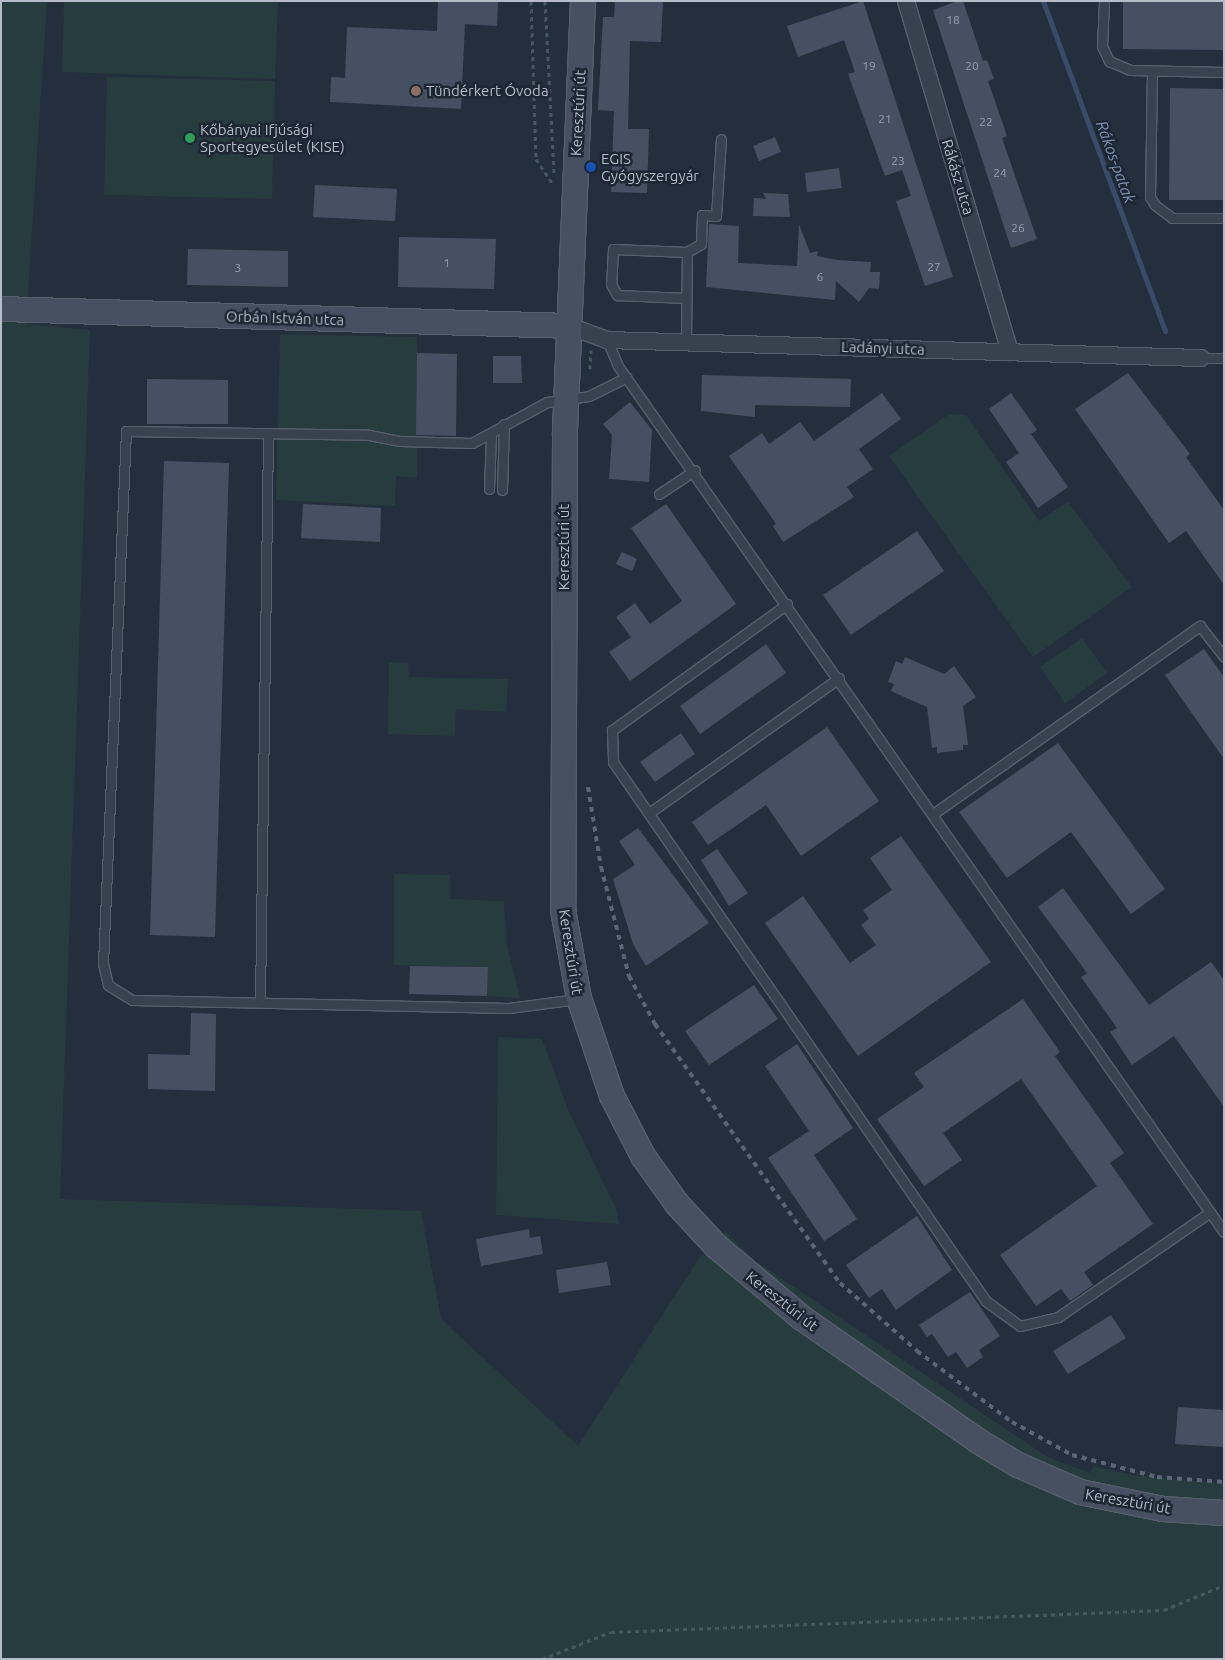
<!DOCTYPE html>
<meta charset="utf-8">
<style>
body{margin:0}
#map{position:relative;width:1225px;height:1660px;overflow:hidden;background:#242f3e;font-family:Ubuntu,sans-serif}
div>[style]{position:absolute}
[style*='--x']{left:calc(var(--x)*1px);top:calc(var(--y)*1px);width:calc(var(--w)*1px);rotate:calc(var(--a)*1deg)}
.green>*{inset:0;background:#263c3f}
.stream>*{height:5px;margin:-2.5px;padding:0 2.5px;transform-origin:2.5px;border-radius:2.5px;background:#394c67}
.building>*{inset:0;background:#455162}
.path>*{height:3px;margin-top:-1.5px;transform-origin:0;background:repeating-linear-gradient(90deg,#44595c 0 4px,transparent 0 8px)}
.roads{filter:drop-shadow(1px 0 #565f6c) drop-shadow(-1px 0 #565f6c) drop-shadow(0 1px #565f6c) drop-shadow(0 -1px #565f6c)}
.lane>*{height:9px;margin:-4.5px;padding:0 4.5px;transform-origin:4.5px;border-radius:4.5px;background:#38414e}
.street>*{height:16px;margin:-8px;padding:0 8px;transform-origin:8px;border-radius:8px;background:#38414e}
.secondary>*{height:24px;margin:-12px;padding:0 12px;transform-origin:12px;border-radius:12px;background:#465061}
.rail>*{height:4px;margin-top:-2px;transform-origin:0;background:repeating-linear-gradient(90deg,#5a6575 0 5px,transparent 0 10px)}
.dots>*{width:14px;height:14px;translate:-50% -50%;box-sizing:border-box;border:2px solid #1d2633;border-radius:50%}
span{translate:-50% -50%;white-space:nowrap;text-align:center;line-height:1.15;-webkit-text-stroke:5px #1d2633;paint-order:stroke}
.number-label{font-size:12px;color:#98a1af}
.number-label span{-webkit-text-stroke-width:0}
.poi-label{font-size:15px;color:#b4bcc9}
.left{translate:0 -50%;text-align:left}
.street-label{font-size:15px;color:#b4bcc9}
.water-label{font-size:16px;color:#7c92b1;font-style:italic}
.frame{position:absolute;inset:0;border:2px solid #b4bcc9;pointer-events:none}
</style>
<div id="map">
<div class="green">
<div style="clip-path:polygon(1px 1px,47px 1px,26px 324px,90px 330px,60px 1199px,421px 1211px,441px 1319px,578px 1446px,699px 1258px,726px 1232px,755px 1261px,1049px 1458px,1090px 1473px,1094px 1466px,1131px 1475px,1224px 1484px,1224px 1659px,1px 1659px)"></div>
<div style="clip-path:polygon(64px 1px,278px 1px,275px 79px,62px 72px)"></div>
<div style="clip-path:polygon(107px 77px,275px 81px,272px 199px,104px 195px)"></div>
<div style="clip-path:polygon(280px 334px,417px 337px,417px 478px,396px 476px,395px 506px,276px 500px)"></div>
<div style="clip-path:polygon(949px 414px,966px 415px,1039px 521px,1068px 502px,1132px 587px,1033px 657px,889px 456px)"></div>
<div style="clip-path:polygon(1082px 638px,1107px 673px,1065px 703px,1040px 667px)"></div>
<div style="clip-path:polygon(389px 662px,408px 663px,409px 677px,508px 679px,506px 712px,456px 709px,455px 736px,388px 734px)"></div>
<div style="clip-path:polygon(394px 874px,450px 875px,450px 899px,504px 901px,507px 946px,520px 998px,487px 996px,488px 967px,394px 965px)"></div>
<div style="clip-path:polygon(498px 1037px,542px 1039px,569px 1112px,616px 1208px,619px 1224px,496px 1215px)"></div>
</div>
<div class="stream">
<div style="--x:1043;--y:1;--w:352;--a:69.7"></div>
</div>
<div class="building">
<div style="clip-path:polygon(438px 1px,498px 1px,497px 26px,465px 24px,461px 109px,330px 102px,331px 77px,345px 78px,347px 27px,437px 31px)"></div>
<div style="clip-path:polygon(615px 1px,663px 1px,661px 42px,630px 41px,628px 129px,649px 129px,647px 193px,611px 192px,614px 111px,598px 110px,603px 17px,614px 17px)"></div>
<div style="clip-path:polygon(863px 1px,953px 277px,925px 286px,896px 201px,911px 196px,902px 170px,885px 176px,848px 74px,855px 72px,844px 40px,798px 57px,787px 26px)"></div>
<div style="clip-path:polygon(957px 1px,963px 1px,983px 61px,987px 60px,994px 79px,988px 81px,1007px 136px,1002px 138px,1037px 239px,1011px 248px,933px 10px)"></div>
<div style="clip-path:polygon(1123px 1px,1224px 1px,1224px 50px,1123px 49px)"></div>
<div style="clip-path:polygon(1170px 88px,1224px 89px,1224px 200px,1169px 200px)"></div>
<div style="clip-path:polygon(775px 137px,781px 152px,759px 161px,753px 146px)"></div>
<div style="clip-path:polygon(839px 168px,842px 188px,807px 192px,805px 173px)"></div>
<div style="clip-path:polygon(315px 185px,397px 189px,395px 221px,313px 217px)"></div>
<div style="clip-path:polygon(763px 193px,788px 194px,790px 217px,753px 216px,754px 198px,766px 199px)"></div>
<div style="clip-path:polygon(709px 224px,739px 226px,738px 263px,797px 266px,799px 224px,810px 253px,818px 251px,817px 256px,837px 260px,871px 262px,870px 272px,880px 272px,879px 289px,869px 288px,859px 302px,836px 281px,835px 300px,706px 287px)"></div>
<div style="clip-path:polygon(399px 237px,496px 239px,494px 289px,398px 287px)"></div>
<div style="clip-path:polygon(188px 249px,288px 251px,288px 287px,187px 285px)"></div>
<div style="clip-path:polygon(417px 353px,457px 354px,456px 436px,416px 435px)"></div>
<div style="clip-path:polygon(493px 356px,521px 356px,522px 383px,493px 383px)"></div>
<div style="clip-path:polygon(1128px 373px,1190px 454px,1186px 457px,1224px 510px,1224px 585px,1186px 531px,1169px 543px,1075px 409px)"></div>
<div style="clip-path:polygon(702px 375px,851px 379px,850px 407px,755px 405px,755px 417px,701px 411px)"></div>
<div style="clip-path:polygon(147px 379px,228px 380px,228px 424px,147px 424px)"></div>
<div style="clip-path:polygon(882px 393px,901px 419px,859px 449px,873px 469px,847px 487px,854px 497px,783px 542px,773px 526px,776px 524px,729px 456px,762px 433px,769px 444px,800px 422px,814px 441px)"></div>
<div style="clip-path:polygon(1011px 393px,1037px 430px,1031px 434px,1068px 487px,1038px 508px,1006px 462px,1019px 453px,989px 409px)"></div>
<div style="clip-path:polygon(630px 402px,652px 430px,649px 482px,609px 479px,612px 435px,603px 424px)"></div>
<div style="clip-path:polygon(164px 461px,229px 463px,215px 937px,150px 935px)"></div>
<div style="clip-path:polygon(303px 504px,381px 508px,380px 542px,301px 538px)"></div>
<div style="clip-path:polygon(666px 504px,736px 604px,630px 681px,609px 652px,631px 637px,616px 617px,635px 603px,650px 624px,682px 601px,631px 528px)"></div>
<div style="clip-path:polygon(917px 531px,944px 571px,851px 635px,823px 595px)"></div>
<div style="clip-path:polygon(622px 552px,637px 559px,632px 571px,616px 564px)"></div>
<div style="clip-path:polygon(766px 644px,786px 673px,700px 734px,680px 706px)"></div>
<div style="clip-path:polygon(1204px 649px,1224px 677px,1224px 759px,1165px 675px)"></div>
<div style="clip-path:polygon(905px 657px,944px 674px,954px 666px,976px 697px,963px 706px,968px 745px,963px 745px,963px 750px,937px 753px,937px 747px,932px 748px,927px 707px,891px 691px,894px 684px,888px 682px,896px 661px,902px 664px)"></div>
<div style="clip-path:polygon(827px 727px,879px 801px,801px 856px,766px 805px,708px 845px,692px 822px)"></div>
<div style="clip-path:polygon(681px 733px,695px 754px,655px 782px,640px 762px)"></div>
<div style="clip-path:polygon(1058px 743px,1165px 889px,1131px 914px,1071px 832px,1007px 878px,959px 812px)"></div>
<div style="clip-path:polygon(638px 828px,709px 923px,646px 966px,633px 944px,613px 879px,635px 865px,619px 841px)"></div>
<div style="clip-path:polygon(901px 836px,991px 962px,858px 1056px,765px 923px,803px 896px,850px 963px,876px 945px,861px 925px,869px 919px,863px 910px,892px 890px,870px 858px)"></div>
<div style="clip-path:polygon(717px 849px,748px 893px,729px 906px,701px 860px)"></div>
<div style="clip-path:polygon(1063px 888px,1149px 1005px,1211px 962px,1224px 980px,1224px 1107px,1174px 1036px,1132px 1065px,1110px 1032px,1117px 1028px,1081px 977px,1087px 973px,1038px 907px)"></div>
<div style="clip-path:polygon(410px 966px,488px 967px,487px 996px,409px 994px)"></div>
<div style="clip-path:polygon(754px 985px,778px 1019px,709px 1065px,685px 1031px)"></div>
<div style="clip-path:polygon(1023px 999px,1060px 1052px,1055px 1056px,1124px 1153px,1110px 1163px,1153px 1224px,1084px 1272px,1093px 1285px,1070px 1301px,1061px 1289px,1036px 1306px,1000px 1255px,1097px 1186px,1021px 1079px,943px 1133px,962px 1160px,924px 1186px,877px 1119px,924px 1087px,914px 1073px)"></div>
<div style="clip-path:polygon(191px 1013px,216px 1014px,215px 1091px,148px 1089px,148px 1054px,190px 1055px)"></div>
<div style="clip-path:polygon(797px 1044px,853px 1128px,814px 1155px,857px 1219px,824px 1241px,768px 1158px,809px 1131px,765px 1066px)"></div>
<div style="clip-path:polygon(917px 1216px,952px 1270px,896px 1310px,882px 1289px,869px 1298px,846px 1265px)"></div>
<div style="clip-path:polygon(529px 1229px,530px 1238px,540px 1236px,543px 1254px,481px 1266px,476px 1239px)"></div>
<div style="clip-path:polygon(607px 1262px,611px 1285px,559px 1293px,556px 1270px)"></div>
<div style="clip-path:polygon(970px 1292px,1000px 1336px,979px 1350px,983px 1357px,967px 1368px,956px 1352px,948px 1357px,932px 1334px,927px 1337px,919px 1325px)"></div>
<div style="clip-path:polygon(1111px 1315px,1126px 1338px,1068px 1374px,1053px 1351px)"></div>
<div style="clip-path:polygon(1178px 1407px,1224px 1410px,1224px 1447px,1175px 1444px)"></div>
</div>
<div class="path">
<div style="--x:531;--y:1;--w:158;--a:88.2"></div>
<div style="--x:536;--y:159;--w:32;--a:56"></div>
<div style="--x:545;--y:1;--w:174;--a:87"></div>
<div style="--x:590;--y:369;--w:19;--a:-87"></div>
<div style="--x:542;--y:1659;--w:74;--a:-21.4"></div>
<div style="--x:611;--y:1632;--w:553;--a:-2.28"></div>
<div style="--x:1164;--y:1610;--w:65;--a:-22.6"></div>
</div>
<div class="roads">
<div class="lane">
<div style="--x:1104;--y:1;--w:45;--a:92.5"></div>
<div style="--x:1102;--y:46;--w:17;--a:65"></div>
<div style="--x:1109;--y:61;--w:23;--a:23"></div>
<div style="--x:1130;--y:70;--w:94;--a:1.2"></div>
<div style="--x:1152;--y:71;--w:126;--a:90.9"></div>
<div style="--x:1150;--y:197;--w:9;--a:58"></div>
<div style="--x:1155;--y:205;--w:21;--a:37"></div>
<div style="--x:1172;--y:218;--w:52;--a:0"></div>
<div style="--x:687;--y:252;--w:16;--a:-30"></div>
<div style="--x:701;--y:244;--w:29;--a:-88"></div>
<div style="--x:702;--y:215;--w:14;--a:4"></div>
<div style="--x:716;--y:216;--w:77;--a:-86.3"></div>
<div style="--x:607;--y:340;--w:28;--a:67"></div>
<div style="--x:618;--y:366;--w:1057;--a:55.02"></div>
<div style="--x:686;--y:342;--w:90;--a:-89.4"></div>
<div style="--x:687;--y:252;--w:74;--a:-177.7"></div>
<div style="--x:613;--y:249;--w:35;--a:93"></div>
<div style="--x:611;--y:284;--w:13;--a:61"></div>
<div style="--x:617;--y:295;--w:69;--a:2.5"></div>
<div style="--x:1201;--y:358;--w:23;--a:0"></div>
<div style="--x:489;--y:489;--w:54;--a:-87.9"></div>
<div style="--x:502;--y:490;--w:66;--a:-88.3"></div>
<div style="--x:659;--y:494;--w:43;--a:-33.7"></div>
<div style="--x:787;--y:604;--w:216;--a:144.2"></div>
<div style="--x:612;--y:730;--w:32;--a:88"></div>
<div style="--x:613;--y:762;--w:655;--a:55.32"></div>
<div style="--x:986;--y:1301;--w:42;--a:36.3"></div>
<div style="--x:1020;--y:1326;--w:39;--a:-13"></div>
<div style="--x:1058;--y:1317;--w:185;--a:-34.6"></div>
<div style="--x:649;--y:813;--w:233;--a:-35.4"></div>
<div style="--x:933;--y:814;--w:327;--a:-35.2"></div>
<div style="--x:1200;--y:626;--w:39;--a:52"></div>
<div style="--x:577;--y:999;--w:69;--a:172.5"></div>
<div style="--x:509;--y:1008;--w:377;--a:-178.8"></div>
<div style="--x:132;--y:1000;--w:28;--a:-148"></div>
<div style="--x:108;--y:985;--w:22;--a:-103"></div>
<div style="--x:103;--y:964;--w:533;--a:-87.53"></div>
<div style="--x:126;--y:431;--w:243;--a:0.9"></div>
<div style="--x:369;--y:435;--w:32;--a:11"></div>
<div style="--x:400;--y:441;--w:72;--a:1.6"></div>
<div style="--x:472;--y:443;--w:85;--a:-28.7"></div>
<div style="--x:547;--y:402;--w:42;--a:-8.1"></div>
<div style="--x:589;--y:396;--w:42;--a:-26.6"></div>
<div style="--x:260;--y:1002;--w:569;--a:-89.19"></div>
</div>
<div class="street">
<div style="--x:906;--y:1;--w:366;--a:73.5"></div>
<div style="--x:569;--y:326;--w:40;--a:20.2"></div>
<div style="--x:607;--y:340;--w:594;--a:1.74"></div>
</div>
<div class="secondary">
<div style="--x:583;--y:1;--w:434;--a:92.4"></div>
<div style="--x:565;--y:435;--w:475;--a:90.2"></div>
<div style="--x:563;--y:910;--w:89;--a:79.7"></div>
<div style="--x:579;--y:998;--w:103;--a:71.4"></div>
<div style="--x:612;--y:1096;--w:68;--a:62.7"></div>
<div style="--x:643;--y:1156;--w:59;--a:54.7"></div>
<div style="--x:677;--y:1204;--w:59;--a:47.1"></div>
<div style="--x:717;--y:1247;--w:111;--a:39.9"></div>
<div style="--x:802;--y:1318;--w:215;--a:34.9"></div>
<div style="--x:978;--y:1441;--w:47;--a:31"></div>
<div style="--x:1018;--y:1465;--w:68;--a:23.5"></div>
<div style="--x:1080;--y:1492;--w:85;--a:11.6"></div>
<div style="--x:1163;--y:1509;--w:61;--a:3.8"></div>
<div style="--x:1;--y:309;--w:568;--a:1.71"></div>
</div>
</div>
<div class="rail">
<div style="--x:588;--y:787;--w:81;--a:80.8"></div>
<div style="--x:601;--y:867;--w:113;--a:75.6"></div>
<div style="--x:629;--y:976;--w:55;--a:61.6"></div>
<div style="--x:655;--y:1024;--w:318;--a:54.5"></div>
<div style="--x:840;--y:1283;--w:103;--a:41.4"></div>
<div style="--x:917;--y:1351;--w:119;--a:36.8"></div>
<div style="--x:1012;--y:1422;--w:68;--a:28.8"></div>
<div style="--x:1072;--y:1455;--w:88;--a:14.5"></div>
<div style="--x:1157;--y:1477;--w:67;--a:4.3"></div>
</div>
<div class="dots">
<div style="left:416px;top:91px;background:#8d6e63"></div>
<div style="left:190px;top:138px;background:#2e9e5b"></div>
<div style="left:591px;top:167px;background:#1a4fb4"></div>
</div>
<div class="number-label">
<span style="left:953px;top:20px">18</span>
<span style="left:869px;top:66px">19</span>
<span style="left:972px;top:66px">20</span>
<span style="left:885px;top:119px">21</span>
<span style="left:986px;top:122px">22</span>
<span style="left:898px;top:161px">23</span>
<span style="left:1000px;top:173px">24</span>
<span style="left:1018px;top:228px">26</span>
<span style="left:447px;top:263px">1</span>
<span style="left:934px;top:267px">27</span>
<span style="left:238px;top:268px">3</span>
<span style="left:820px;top:277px">6</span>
</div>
<div class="poi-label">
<span class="left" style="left:426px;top:91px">Tündérkert Óvoda</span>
<span class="left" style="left:200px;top:138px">Kőbányai Ifjúsági<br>Sportegyesület (KISE)</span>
<span class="left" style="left:601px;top:167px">EGIS<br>Gyógyszergyár</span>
</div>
<div class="street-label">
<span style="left:578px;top:113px;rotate:-87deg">Keresztúri út</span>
<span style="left:958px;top:177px;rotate:73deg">Rákász utca</span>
<span style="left:285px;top:318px;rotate:2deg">Orbán István utca</span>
<span style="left:883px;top:348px;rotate:2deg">Ladányi utca</span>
<span style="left:564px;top:547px;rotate:-90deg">Keresztúri út</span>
<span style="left:571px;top:952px;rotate:81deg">Keresztúri út</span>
<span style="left:782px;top:1301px;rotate:38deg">Keresztúri út</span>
<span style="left:1128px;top:1501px;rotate:10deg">Keresztúri út</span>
</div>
<div class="water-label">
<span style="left:1116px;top:162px;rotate:70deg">Rákos-patak</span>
</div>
<div class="frame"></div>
</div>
